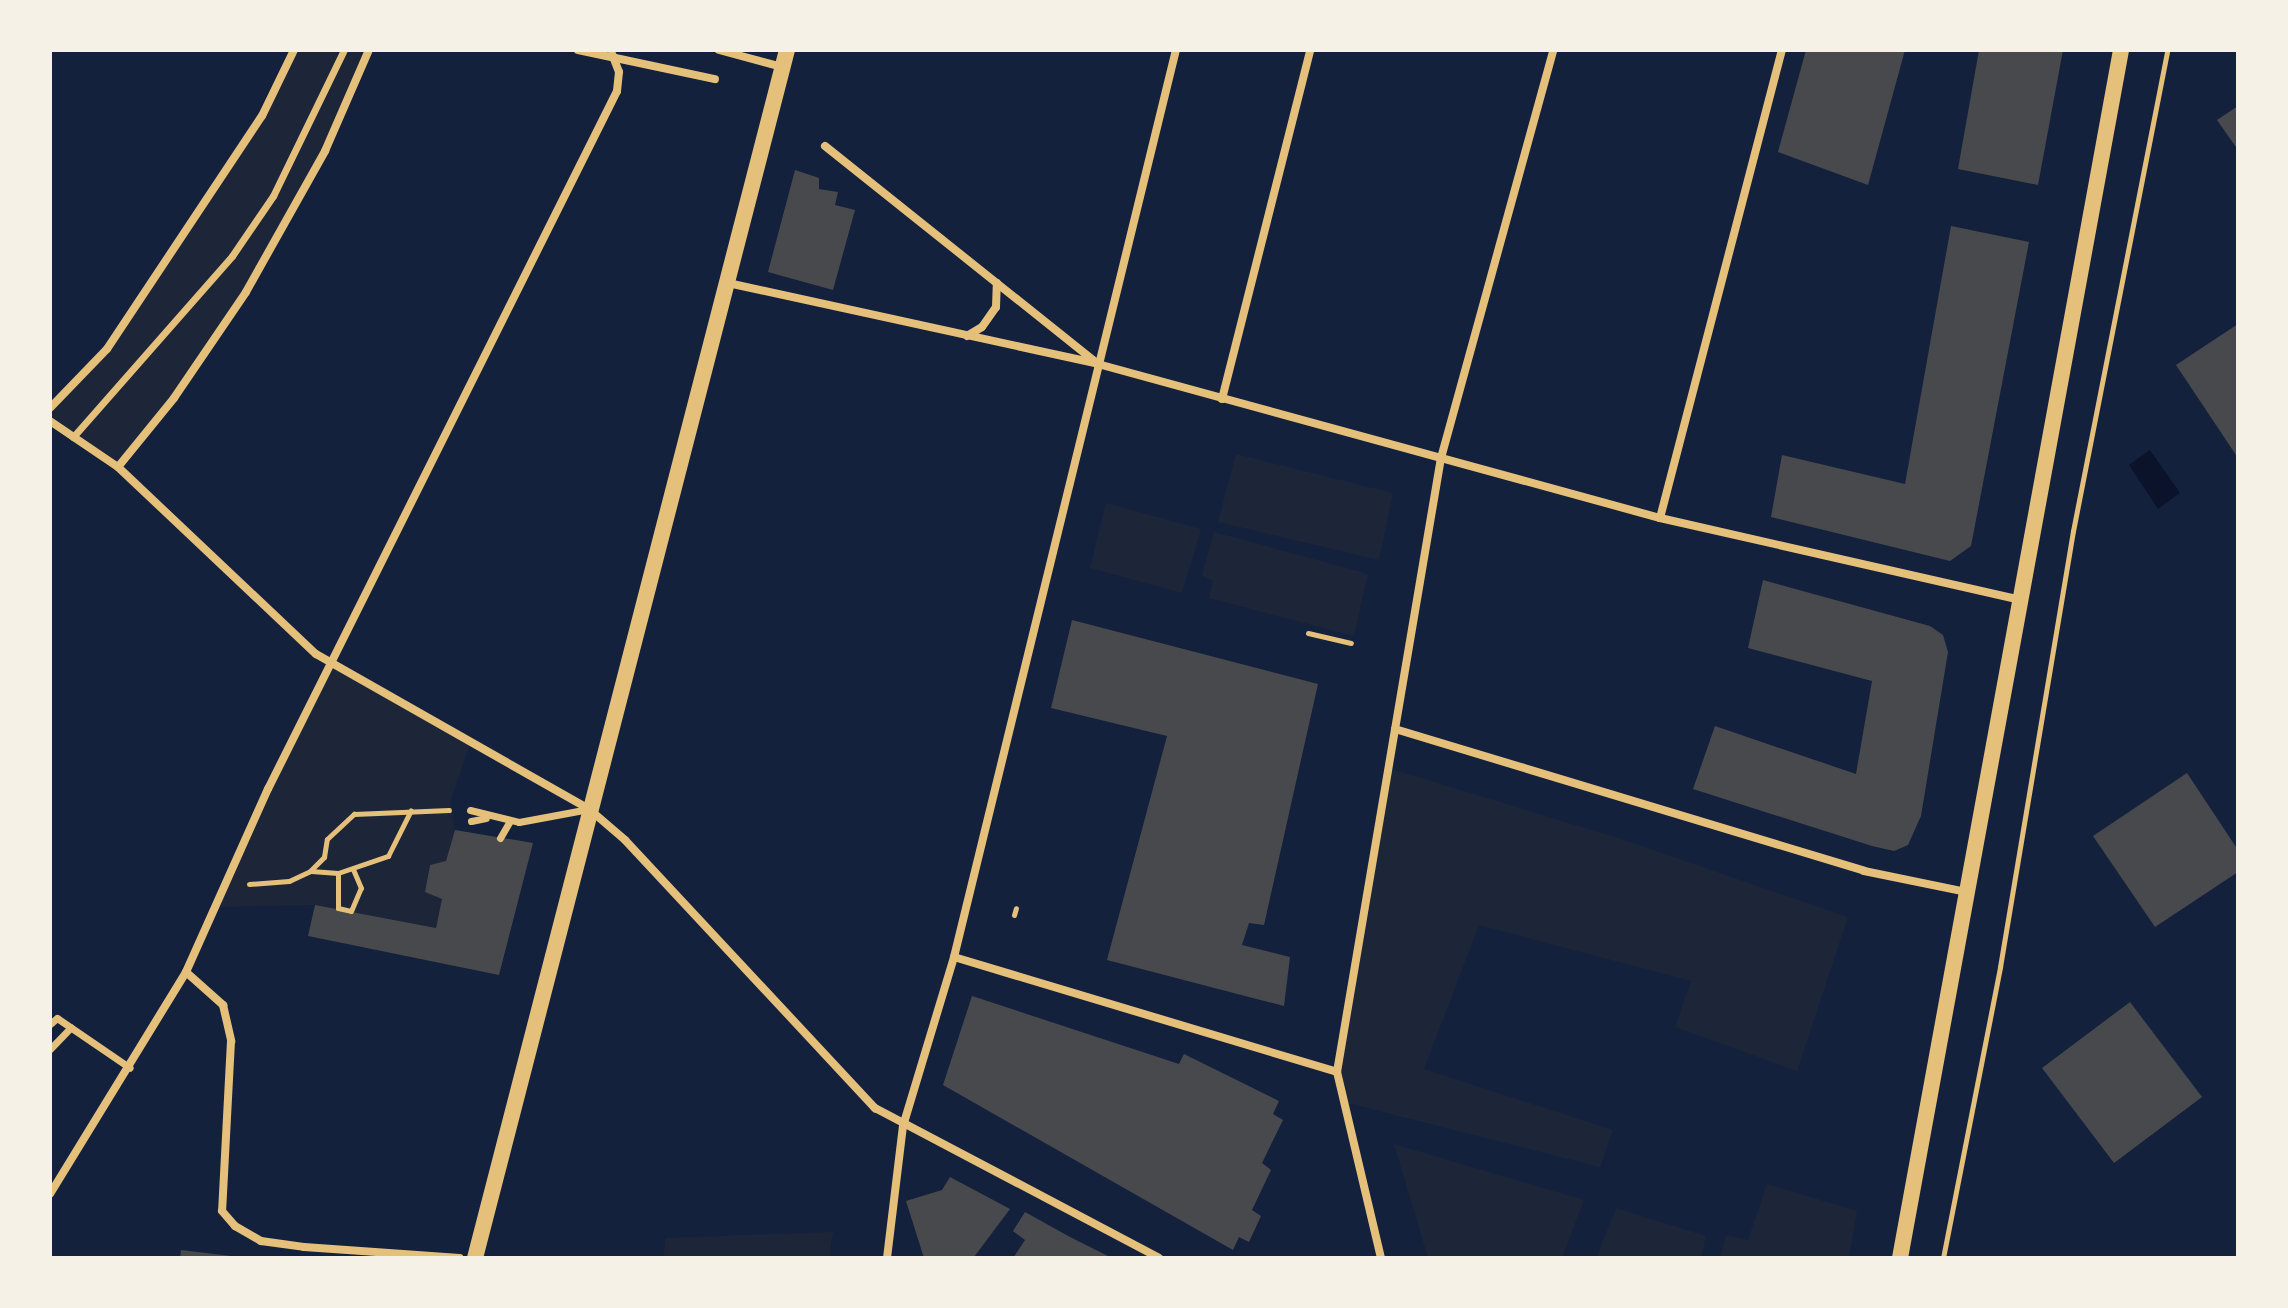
<!DOCTYPE html>
<style>
body{margin:0}
#map{position:relative;width:2288px;height:1308px;overflow:hidden;background:#14213d;font-family:Mulish,sans-serif}
div>[style]{position:absolute}
[style*='--x']{left:calc(var(--x)*1px);top:calc(var(--y)*1px);width:calc(var(--w)*1px);rotate:calc(var(--a)*1deg)}
.green>*{inset:0;background:#1d2539}
.water>*{inset:0;background:#0b132b}
.building>*{inset:0;background:#48494c}
.path>*{height:5px;margin:-2.5px;padding:0 2.5px;transform-origin:2.5px;border-radius:2.5px;background:#e5c07b}
.pedestrian>*{height:7px;margin:-3.5px;padding:0 3.5px;transform-origin:3.5px;border-radius:3.5px;background:#e5c07b}
.minor>*{height:8px;margin:-4px;padding:0 4px;transform-origin:4px;border-radius:4px;background:#e5c07b}
.secondary>*{height:16px;margin:-8px;padding:0 8px;transform-origin:8px;border-radius:8px;background:#e5c07b}
span{translate:-50% -50%;white-space:nowrap;text-align:center;line-height:1.15;-webkit-text-stroke:6px #f6f1e7;paint-order:stroke}
.frame{position:absolute;inset:0;border:52px solid #f6f1e7;pointer-events:none}
</style>
<div id="map">
<div class="green">
<div style="clip-path:polygon(294px 50px,369px 50px,325px 151px,246px 292px,174px 398px,118px 467px,50px 421px,50px 408px,107px 349px,262px 116px)"></div>
<div style="clip-path:polygon(1236px 454px,1393px 493px,1379px 560px,1218px 522px)"></div>
<div style="clip-path:polygon(1106px 503px,1201px 529px,1182px 593px,1090px 568px)"></div>
<div style="clip-path:polygon(1214px 532px,1368px 574px,1354px 636px,1209px 598px,1213px 581px,1202px 575px)"></div>
<div style="clip-path:polygon(332px 659px,472px 739px,450px 802px,455px 830px,446px 861px,429px 865px,425px 892px,442px 899px,436px 928px,315px 905px,216px 907px)"></div>
<div style="clip-path:polygon(1388px 768px,1618px 838px,1848px 917px,1797px 1071px,1675px 1027px,1691px 981px,1479px 925px,1424px 1069px,1613px 1130px,1600px 1167px,1344px 1102px,1337px 1072px)"></div>
<div style="clip-path:polygon(1394px 1144px,1584px 1200px,1562px 1258px,1428px 1258px)"></div>
<div style="clip-path:polygon(1767px 1184px,1857px 1211px,1849px 1258px,1720px 1258px,1726px 1235px,1748px 1240px)"></div>
<div style="clip-path:polygon(1616px 1208px,1706px 1236px,1701px 1258px,1596px 1258px)"></div>
<div style="clip-path:polygon(833px 1232px,829px 1258px,664px 1258px,665px 1238px)"></div>
</div>
<div class="water">
<div style="clip-path:polygon(2150px 450px,2180px 493px,2158px 509px,2129px 465px)"></div>
</div>
<div class="building">
<div style="clip-path:polygon(1806px 50px,1905px 50px,1868px 185px,1778px 152px)"></div>
<div style="clip-path:polygon(1979px 50px,2063px 50px,2038px 185px,1958px 169px)"></div>
<div style="clip-path:polygon(2238px 106px,2238px 150px,2217px 120px)"></div>
<div style="clip-path:polygon(795px 170px,819px 178px,819px 189px,838px 192px,835px 205px,855px 210px,833px 290px,768px 272px)"></div>
<div style="clip-path:polygon(1951px 226px,2029px 242px,1971px 546px,1950px 561px,1771px 517px,1782px 455px,1905px 484px)"></div>
<div style="clip-path:polygon(2238px 324px,2238px 458px,2176px 365px)"></div>
<div style="clip-path:polygon(1763px 580px,1930px 626px,1943px 635px,1948px 652px,1921px 816px,1908px 845px,1894px 851px,1872px 846px,1693px 789px,1715px 726px,1856px 774px,1872px 681px,1748px 648px)"></div>
<div style="clip-path:polygon(1072px 620px,1318px 684px,1264px 925px,1249px 923px,1242px 945px,1290px 957px,1284px 1006px,1107px 960px,1167px 736px,1051px 708px)"></div>
<div style="clip-path:polygon(2187px 773px,2238px 850px,2238px 872px,2155px 927px,2093px 836px)"></div>
<div style="clip-path:polygon(455px 830px,533px 843px,499px 975px,308px 936px,315px 905px,436px 928px,442px 899px,425px 892px,430px 865px,446px 861px)"></div>
<div style="clip-path:polygon(972px 996px,1179px 1064px,1184px 1054px,1279px 1101px,1273px 1114px,1283px 1120px,1262px 1163px,1271px 1170px,1252px 1210px,1261px 1216px,1249px 1242px,1239px 1237px,1233px 1250px,943px 1085px)"></div>
<div style="clip-path:polygon(2130px 1002px,2202px 1097px,2114px 1163px,2042px 1068px)"></div>
<div style="clip-path:polygon(950px 1177px,1010px 1209px,974px 1257px,924px 1258px,906px 1201px,942px 1190px)"></div>
<div style="clip-path:polygon(1025px 1212px,1070px 1237px,1112px 1258px,1013px 1258px,1025px 1240px,1013px 1231px)"></div>
<div style="clip-path:polygon(181px 1250px,231px 1256px,231px 1258px,180px 1258px)"></div>
</div>
<div class="path">
<div style="--x:1308;--y:633;--w:44;--a:13.1"></div>
<div style="--x:311;--y:871;--w:27;--a:4"></div>
<div style="--x:338;--y:873;--w:53;--a:-18.8"></div>
<div style="--x:388;--y:856;--w:51;--a:-63.4"></div>
<div style="--x:338;--y:873;--w:35;--a:90"></div>
<div style="--x:338;--y:908;--w:13;--a:13"></div>
<div style="--x:351;--y:911;--w:25;--a:-67"></div>
<div style="--x:361;--y:888;--w:21;--a:-113"></div>
<div style="--x:249;--y:884;--w:40;--a:-4.3"></div>
<div style="--x:289;--y:881;--w:23;--a:-25"></div>
<div style="--x:310;--y:871;--w:20;--a:-45"></div>
<div style="--x:324;--y:857;--w:18;--a:-81"></div>
<div style="--x:327;--y:839;--w:37;--a:-43"></div>
<div style="--x:354;--y:814;--w:95;--a:-2.4"></div>
<div style="--x:1014;--y:915;--w:7;--a:-74"></div>
<div style="--x:1943;--y:1258;--w:297;--a:-78.9"></div>
<div style="--x:2000;--y:967;--w:442;--a:-80.5"></div>
<div style="--x:2073;--y:531;--w:490;--a:-78.9"></div>
</div>
<div class="pedestrian">
<div style="--x:73;--y:437;--w:241;--a:-48.7"></div>
<div style="--x:232;--y:256;--w:73;--a:-55.7"></div>
<div style="--x:273;--y:196;--w:162;--a:-64.1"></div>
<div style="--x:470;--y:810;--w:50;--a:13.8"></div>
<div style="--x:519;--y:822;--w:71;--a:-10.5"></div>
<div style="--x:471;--y:821;--w:15;--a:-11"></div>
<div style="--x:500;--y:838;--w:20;--a:-60"></div>
<div style="--x:50;--y:1024;--w:9;--a:-41"></div>
<div style="--x:57;--y:1018;--w:88;--a:34.4"></div>
<div style="--x:50;--y:1049;--w:30;--a:-46"></div>
</div>
<div class="minor">
<div style="--x:578;--y:50;--w:140;--a:12"></div>
<div style="--x:719;--y:50;--w:65;--a:15.1"></div>
<div style="--x:825;--y:146;--w:344;--a:38.6"></div>
<div style="--x:728;--y:283;--w:379;--a:12.3"></div>
<div style="--x:1098;--y:364;--w:583;--a:15.32"></div>
<div style="--x:1660;--y:518;--w:369;--a:12.8"></div>
<div style="--x:967;--y:336;--w:17;--a:-31"></div>
<div style="--x:982;--y:327;--w:24;--a:-55"></div>
<div style="--x:996;--y:307;--w:24;--a:-88"></div>
<div style="--x:1222;--y:399;--w:360;--a:-75.8"></div>
<div style="--x:50;--y:408;--w:82;--a:-46"></div>
<div style="--x:107;--y:349;--w:280;--a:-56.4"></div>
<div style="--x:262;--y:116;--w:73;--a:-64.1"></div>
<div style="--x:50;--y:421;--w:82;--a:34.1"></div>
<div style="--x:118;--y:467;--w:272;--a:43.4"></div>
<div style="--x:316;--y:654;--w:314;--a:29.6"></div>
<div style="--x:589;--y:809;--w:48;--a:40.7"></div>
<div style="--x:625;--y:840;--w:367;--a:47"></div>
<div style="--x:875;--y:1108;--w:321;--a:27.8"></div>
<div style="--x:118;--y:467;--w:89;--a:-50.9"></div>
<div style="--x:174;--y:398;--w:128;--a:-55.8"></div>
<div style="--x:246;--y:292;--w:162;--a:-60.7"></div>
<div style="--x:325;--y:151;--w:110;--a:-66.5"></div>
<div style="--x:1660;--y:518;--w:484;--a:-75.4"></div>
<div style="--x:1395;--y:729;--w:490;--a:16.8"></div>
<div style="--x:1864;--y:871;--w:104;--a:11.6"></div>
<div style="--x:954;--y:957;--w:400;--a:16.7"></div>
<div style="--x:186;--y:972;--w:50;--a:41.7"></div>
<div style="--x:223;--y:1005;--w:37;--a:77"></div>
<div style="--x:231;--y:1041;--w:170;--a:93"></div>
<div style="--x:222;--y:1211;--w:20;--a:49"></div>
<div style="--x:235;--y:1226;--w:30;--a:30"></div>
<div style="--x:261;--y:1241;--w:43;--a:7.9"></div>
<div style="--x:304;--y:1247;--w:156;--a:4"></div>
<div style="--x:50;--y:1194;--w:260;--a:-58.5"></div>
<div style="--x:186;--y:972;--w:201;--a:-65.9"></div>
<div style="--x:268;--y:789;--w:780;--a:-63.43"></div>
<div style="--x:617;--y:91;--w:19;--a:-84"></div>
<div style="--x:619;--y:72;--w:19;--a:-111"></div>
<div style="--x:887;--y:1258;--w:133;--a:-83.1"></div>
<div style="--x:903;--y:1126;--w:177;--a:-73.2"></div>
<div style="--x:954;--y:957;--w:934;--a:-76.25"></div>
<div style="--x:1381;--y:1258;--w:191;--a:-103.3"></div>
<div style="--x:1337;--y:1072;--w:623;--a:-80.39"></div>
<div style="--x:1441;--y:458;--w:423;--a:-74.6"></div>
</div>
<div class="secondary">
<div style="--x:475;--y:1258;--w:1248;--a:-75.52"></div>
<div style="--x:1900;--y:1258;--w:1228;--a:-79.63"></div>
</div>
<div class="frame"></div>
</div>
